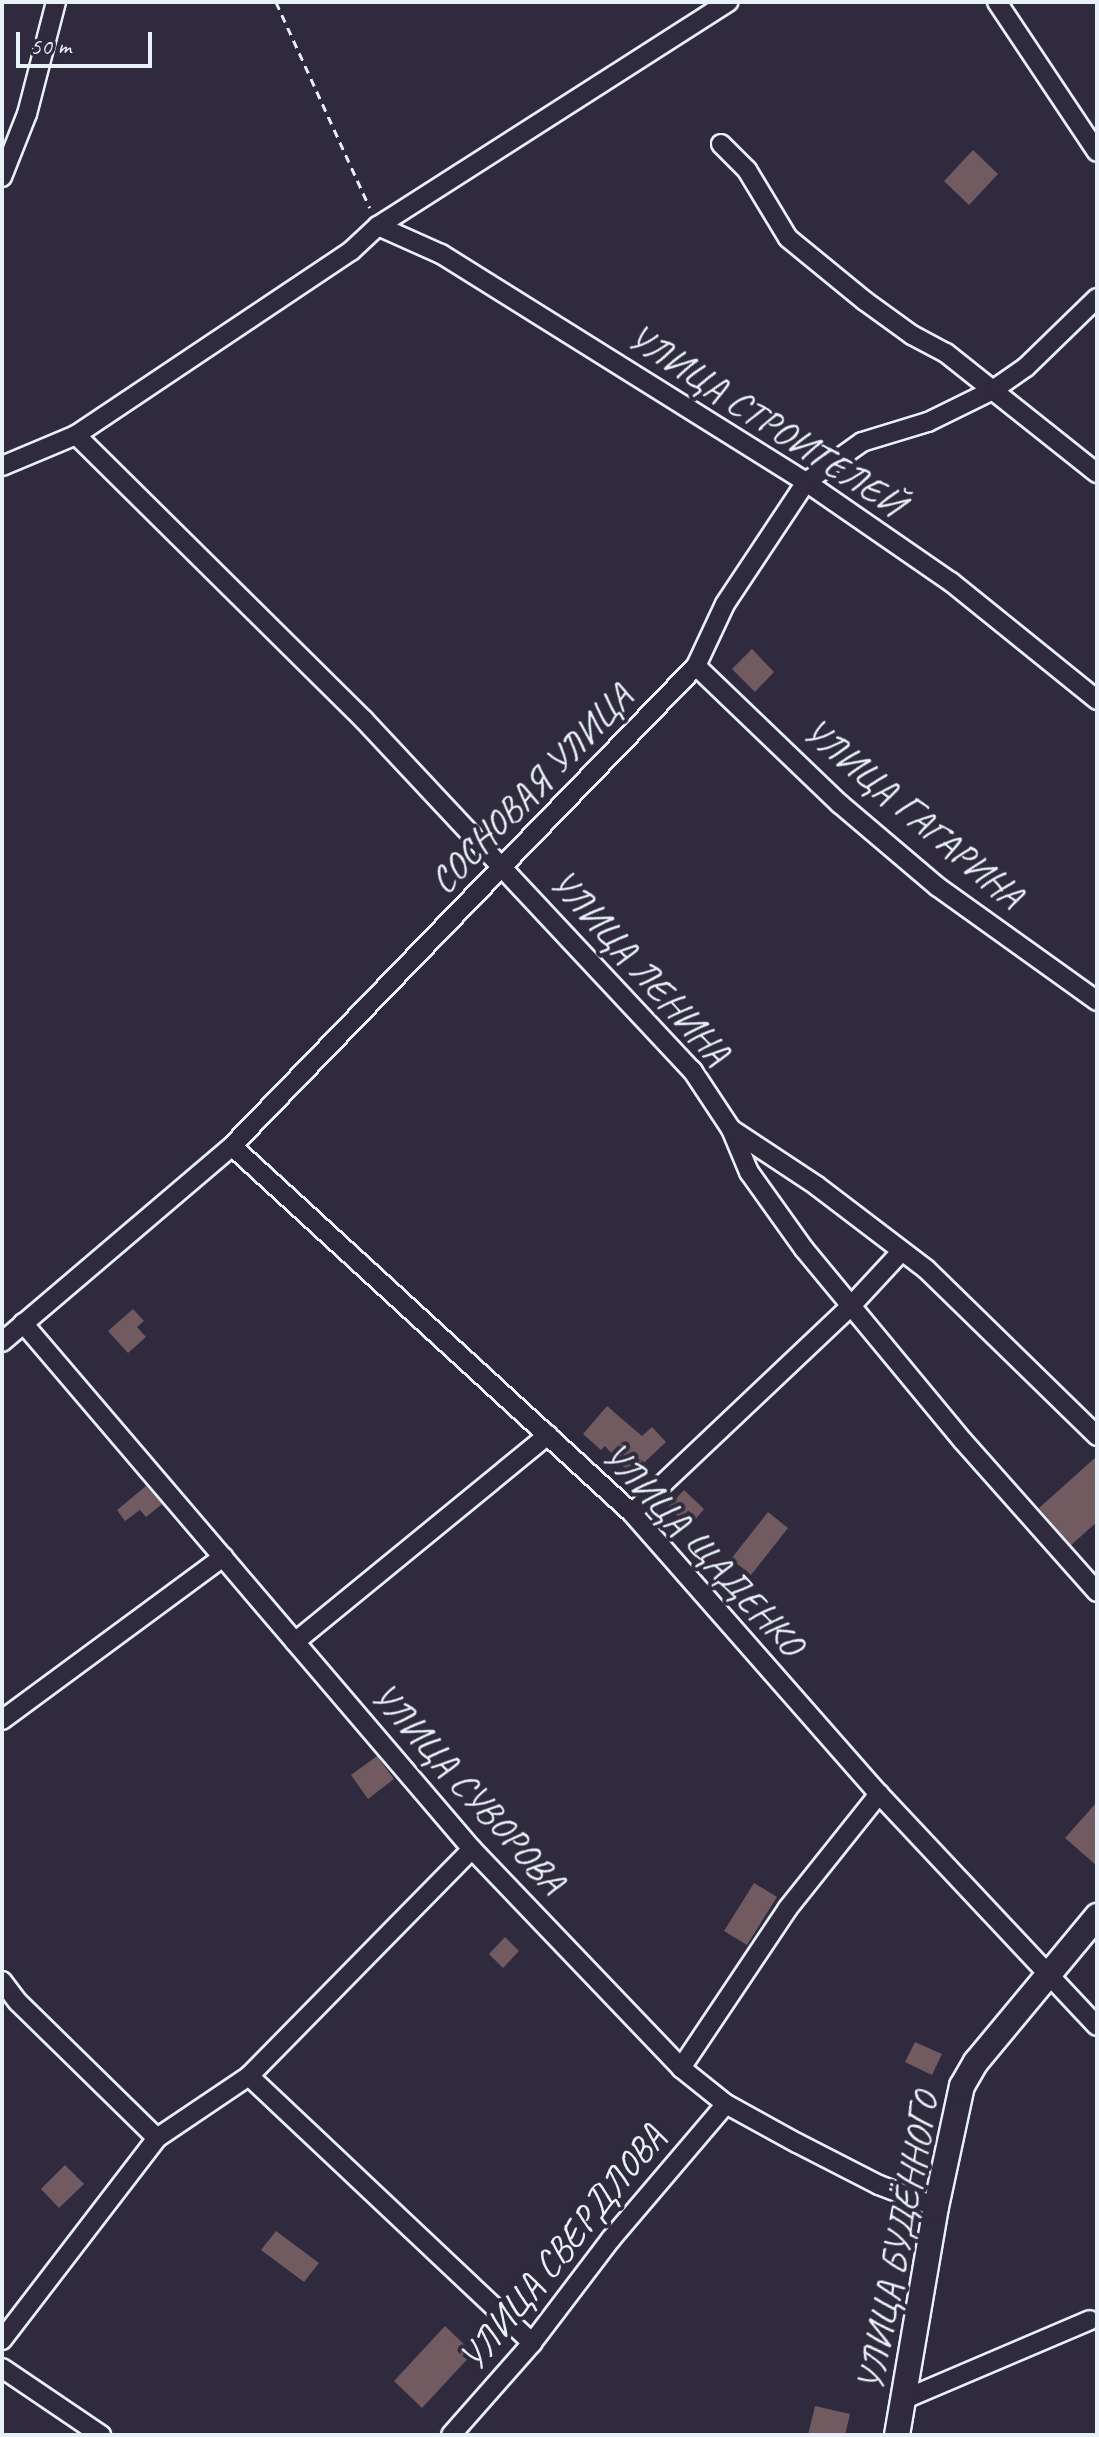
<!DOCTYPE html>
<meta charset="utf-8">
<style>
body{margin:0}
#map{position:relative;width:1099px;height:2437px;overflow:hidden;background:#2f2a3d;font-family:Caveat,sans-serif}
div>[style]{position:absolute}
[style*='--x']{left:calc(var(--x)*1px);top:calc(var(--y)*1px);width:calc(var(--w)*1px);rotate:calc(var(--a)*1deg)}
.building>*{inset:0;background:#715a60}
.path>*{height:3px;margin-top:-1.5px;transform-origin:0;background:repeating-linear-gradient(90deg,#e8f1f8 0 8px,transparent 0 14px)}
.roads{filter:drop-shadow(2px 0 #e8f1f8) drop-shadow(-2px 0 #e8f1f8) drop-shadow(0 2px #e8f1f8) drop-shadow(0 -2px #e8f1f8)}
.minor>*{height:18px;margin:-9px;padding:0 9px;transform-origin:9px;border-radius:9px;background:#2f2a3d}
.major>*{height:24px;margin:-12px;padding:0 12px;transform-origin:12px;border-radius:12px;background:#2f2a3d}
span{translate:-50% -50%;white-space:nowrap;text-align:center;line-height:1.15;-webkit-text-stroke:8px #2f2a3d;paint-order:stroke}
.street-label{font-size:38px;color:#e8f1f8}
.frame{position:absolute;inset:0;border:4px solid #e8f1f8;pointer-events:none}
.scale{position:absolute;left:16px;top:32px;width:136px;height:36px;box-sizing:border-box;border:4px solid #e8f1f8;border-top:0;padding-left:10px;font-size:24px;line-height:28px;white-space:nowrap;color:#e8f1f8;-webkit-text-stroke:6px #2f2a3d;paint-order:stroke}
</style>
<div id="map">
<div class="building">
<div style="clip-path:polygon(973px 150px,998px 174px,969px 205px,944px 181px)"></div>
<div style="clip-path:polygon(752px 649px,774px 672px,755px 692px,732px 669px)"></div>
<div style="clip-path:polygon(133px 1309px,144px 1321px,137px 1327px,146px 1337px,128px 1353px,108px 1331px)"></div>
<div style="clip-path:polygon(607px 1406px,642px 1436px,652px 1427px,666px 1442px,631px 1475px,605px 1446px,601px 1450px,583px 1434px)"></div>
<div style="clip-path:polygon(1097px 1456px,1097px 1522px,1071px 1545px,1039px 1508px)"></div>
<div style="clip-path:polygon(146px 1486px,162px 1504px,146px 1517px,140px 1510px,125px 1521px,117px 1510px)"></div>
<div style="clip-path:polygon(684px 1490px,704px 1509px,689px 1527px,668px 1507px)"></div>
<div style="clip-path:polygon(768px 1512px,788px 1528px,751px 1575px,731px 1559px)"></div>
<div style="clip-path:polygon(377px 1756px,394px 1779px,368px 1799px,351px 1775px)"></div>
<div style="clip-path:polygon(1097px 1802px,1097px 1866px,1065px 1838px)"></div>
<div style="clip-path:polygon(754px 1883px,777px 1897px,747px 1945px,724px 1931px)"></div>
<div style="clip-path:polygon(505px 1937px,519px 1951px,503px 1968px,489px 1954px)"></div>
<div style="clip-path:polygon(915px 2042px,942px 2054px,932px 2075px,905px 2062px)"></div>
<div style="clip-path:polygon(65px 2165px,84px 2184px,59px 2208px,41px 2189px)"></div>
<div style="clip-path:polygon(276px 2231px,319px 2263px,304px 2282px,261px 2250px)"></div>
<div style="clip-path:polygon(445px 2326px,473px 2353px,422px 2408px,394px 2381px)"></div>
<div style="clip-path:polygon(815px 2406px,850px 2414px,845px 2435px,808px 2435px)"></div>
</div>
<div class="path">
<div style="--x:276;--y:2;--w:226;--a:65.5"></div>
</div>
<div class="roads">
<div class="minor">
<div style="--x:997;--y:2;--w:180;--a:56.3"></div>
<div style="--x:721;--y:144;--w:37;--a:45"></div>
<div style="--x:747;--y:170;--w:79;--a:58.9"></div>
<div style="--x:788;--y:238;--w:99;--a:39.3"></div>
<div style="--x:865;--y:301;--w:58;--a:35.9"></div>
<div style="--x:912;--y:335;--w:38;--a:28"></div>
<div style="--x:946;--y:353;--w:193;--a:38.5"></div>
<div style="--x:2;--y:177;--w:68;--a:-68.4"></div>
<div style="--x:27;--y:114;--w:116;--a:-75.5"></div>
<div style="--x:378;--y:226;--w:69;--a:24"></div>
<div style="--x:441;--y:254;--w:430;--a:32"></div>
<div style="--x:806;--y:482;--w:176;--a:34.6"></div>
<div style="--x:951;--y:582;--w:188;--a:38.9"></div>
<div style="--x:76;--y:435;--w:405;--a:44.7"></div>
<div style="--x:364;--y:720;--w:480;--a:46.9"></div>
<div style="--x:692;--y:1070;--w:71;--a:56.5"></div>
<div style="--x:731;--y:1129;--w:47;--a:67.3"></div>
<div style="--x:749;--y:1172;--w:95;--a:54.5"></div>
<div style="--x:804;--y:1249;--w:249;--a:50.4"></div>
<div style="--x:963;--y:1441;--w:202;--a:48.4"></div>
<div style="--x:2;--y:466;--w:80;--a:-22.7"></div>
<div style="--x:76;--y:435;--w:331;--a:-33.8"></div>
<div style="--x:351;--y:251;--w:37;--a:-43"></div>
<div style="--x:378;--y:226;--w:416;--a:-32.6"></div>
<div style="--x:696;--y:666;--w:199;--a:43.8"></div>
<div style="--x:840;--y:804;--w:128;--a:40.3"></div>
<div style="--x:938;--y:887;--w:196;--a:35.6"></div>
<div style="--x:731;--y:1129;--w:103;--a:33.5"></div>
<div style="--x:817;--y:1186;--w:137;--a:37.3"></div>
<div style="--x:926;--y:1269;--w:239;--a:44.3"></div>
<div style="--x:232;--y:1146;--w:543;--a:42.54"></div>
<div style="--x:632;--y:1513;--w:374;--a:48.7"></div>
<div style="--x:879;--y:1794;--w:318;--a:46.8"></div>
<div style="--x:23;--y:1323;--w:692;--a:49.52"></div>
<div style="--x:472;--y:1849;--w:303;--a:46.3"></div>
<div style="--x:681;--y:2068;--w:58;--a:38.7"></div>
<div style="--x:726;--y:2104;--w:81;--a:28.8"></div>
<div style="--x:797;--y:2143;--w:92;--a:27.1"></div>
<div style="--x:879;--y:2185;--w:61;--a:21.1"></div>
<div style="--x:2;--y:1342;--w:302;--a:-40.4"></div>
<div style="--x:232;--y:1146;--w:668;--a:-45.97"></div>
<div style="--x:696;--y:666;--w:68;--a:-64.9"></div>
<div style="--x:725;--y:604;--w:146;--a:-56.4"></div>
<div style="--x:806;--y:482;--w:69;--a:-35.5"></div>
<div style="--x:862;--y:442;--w:69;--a:-16.9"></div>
<div style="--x:928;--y:422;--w:72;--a:-26.2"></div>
<div style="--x:993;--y:390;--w:40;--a:-34.9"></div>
<div style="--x:1026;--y:367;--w:99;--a:-44.2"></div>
<div style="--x:632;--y:1513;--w:300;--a:-43.4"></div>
<div style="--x:850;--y:1307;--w:75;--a:-47.2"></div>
<div style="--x:295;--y:1642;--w:327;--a:-39.3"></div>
<div style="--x:2;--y:1720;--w:275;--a:-36.4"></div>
<div style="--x:2;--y:1981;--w:26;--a:53"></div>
<div style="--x:18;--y:2002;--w:194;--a:44.4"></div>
<div style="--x:681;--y:2068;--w:192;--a:-56.2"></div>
<div style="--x:788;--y:1908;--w:146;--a:-51.4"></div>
<div style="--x:249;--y:2076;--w:389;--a:43.3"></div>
<div style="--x:2;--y:2340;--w:255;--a:-52.5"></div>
<div style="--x:157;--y:2138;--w:111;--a:-34"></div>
<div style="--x:249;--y:2076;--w:318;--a:-45.5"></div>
<div style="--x:2;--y:2368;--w:120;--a:34.1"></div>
<div style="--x:905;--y:2399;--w:201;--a:-23.1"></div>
<div style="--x:451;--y:2435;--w:123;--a:-48.6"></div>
<div style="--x:532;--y:2343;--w:131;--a:-52.8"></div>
<div style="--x:611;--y:2239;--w:177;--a:-49.6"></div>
</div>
<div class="major">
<div style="--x:897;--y:2435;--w:231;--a:-80.3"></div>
<div style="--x:936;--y:2207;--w:124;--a:-77.9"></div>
<div style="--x:962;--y:2086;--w:28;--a:-60"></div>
<div style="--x:976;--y:2062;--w:190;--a:-50.3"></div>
</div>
</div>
<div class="street-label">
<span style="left:766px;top:420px;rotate:33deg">УЛИЦА СТРОИТЕЛЕЙ</span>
<span style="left:531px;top:789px;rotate:-46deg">СОСНОВАЯ УЛИЦА</span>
<span style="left:913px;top:813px;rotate:40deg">УЛИЦА ГАГАРИНА</span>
<span style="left:640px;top:967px;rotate:48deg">УЛИЦА ЛЕНИНА</span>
<span style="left:703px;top:1549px;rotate:47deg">УЛИЦА ЩАДЕНКО</span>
<span style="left:468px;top:1788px;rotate:48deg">УЛИЦА СУВОРОВА</span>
<span style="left:898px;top:2242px;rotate:-79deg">УЛИЦА БУДЁННОГО</span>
<span style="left:562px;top:2248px;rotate:-51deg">УЛИЦА СВЕРДЛОВА</span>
</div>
<div class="frame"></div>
<div class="scale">50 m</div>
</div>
